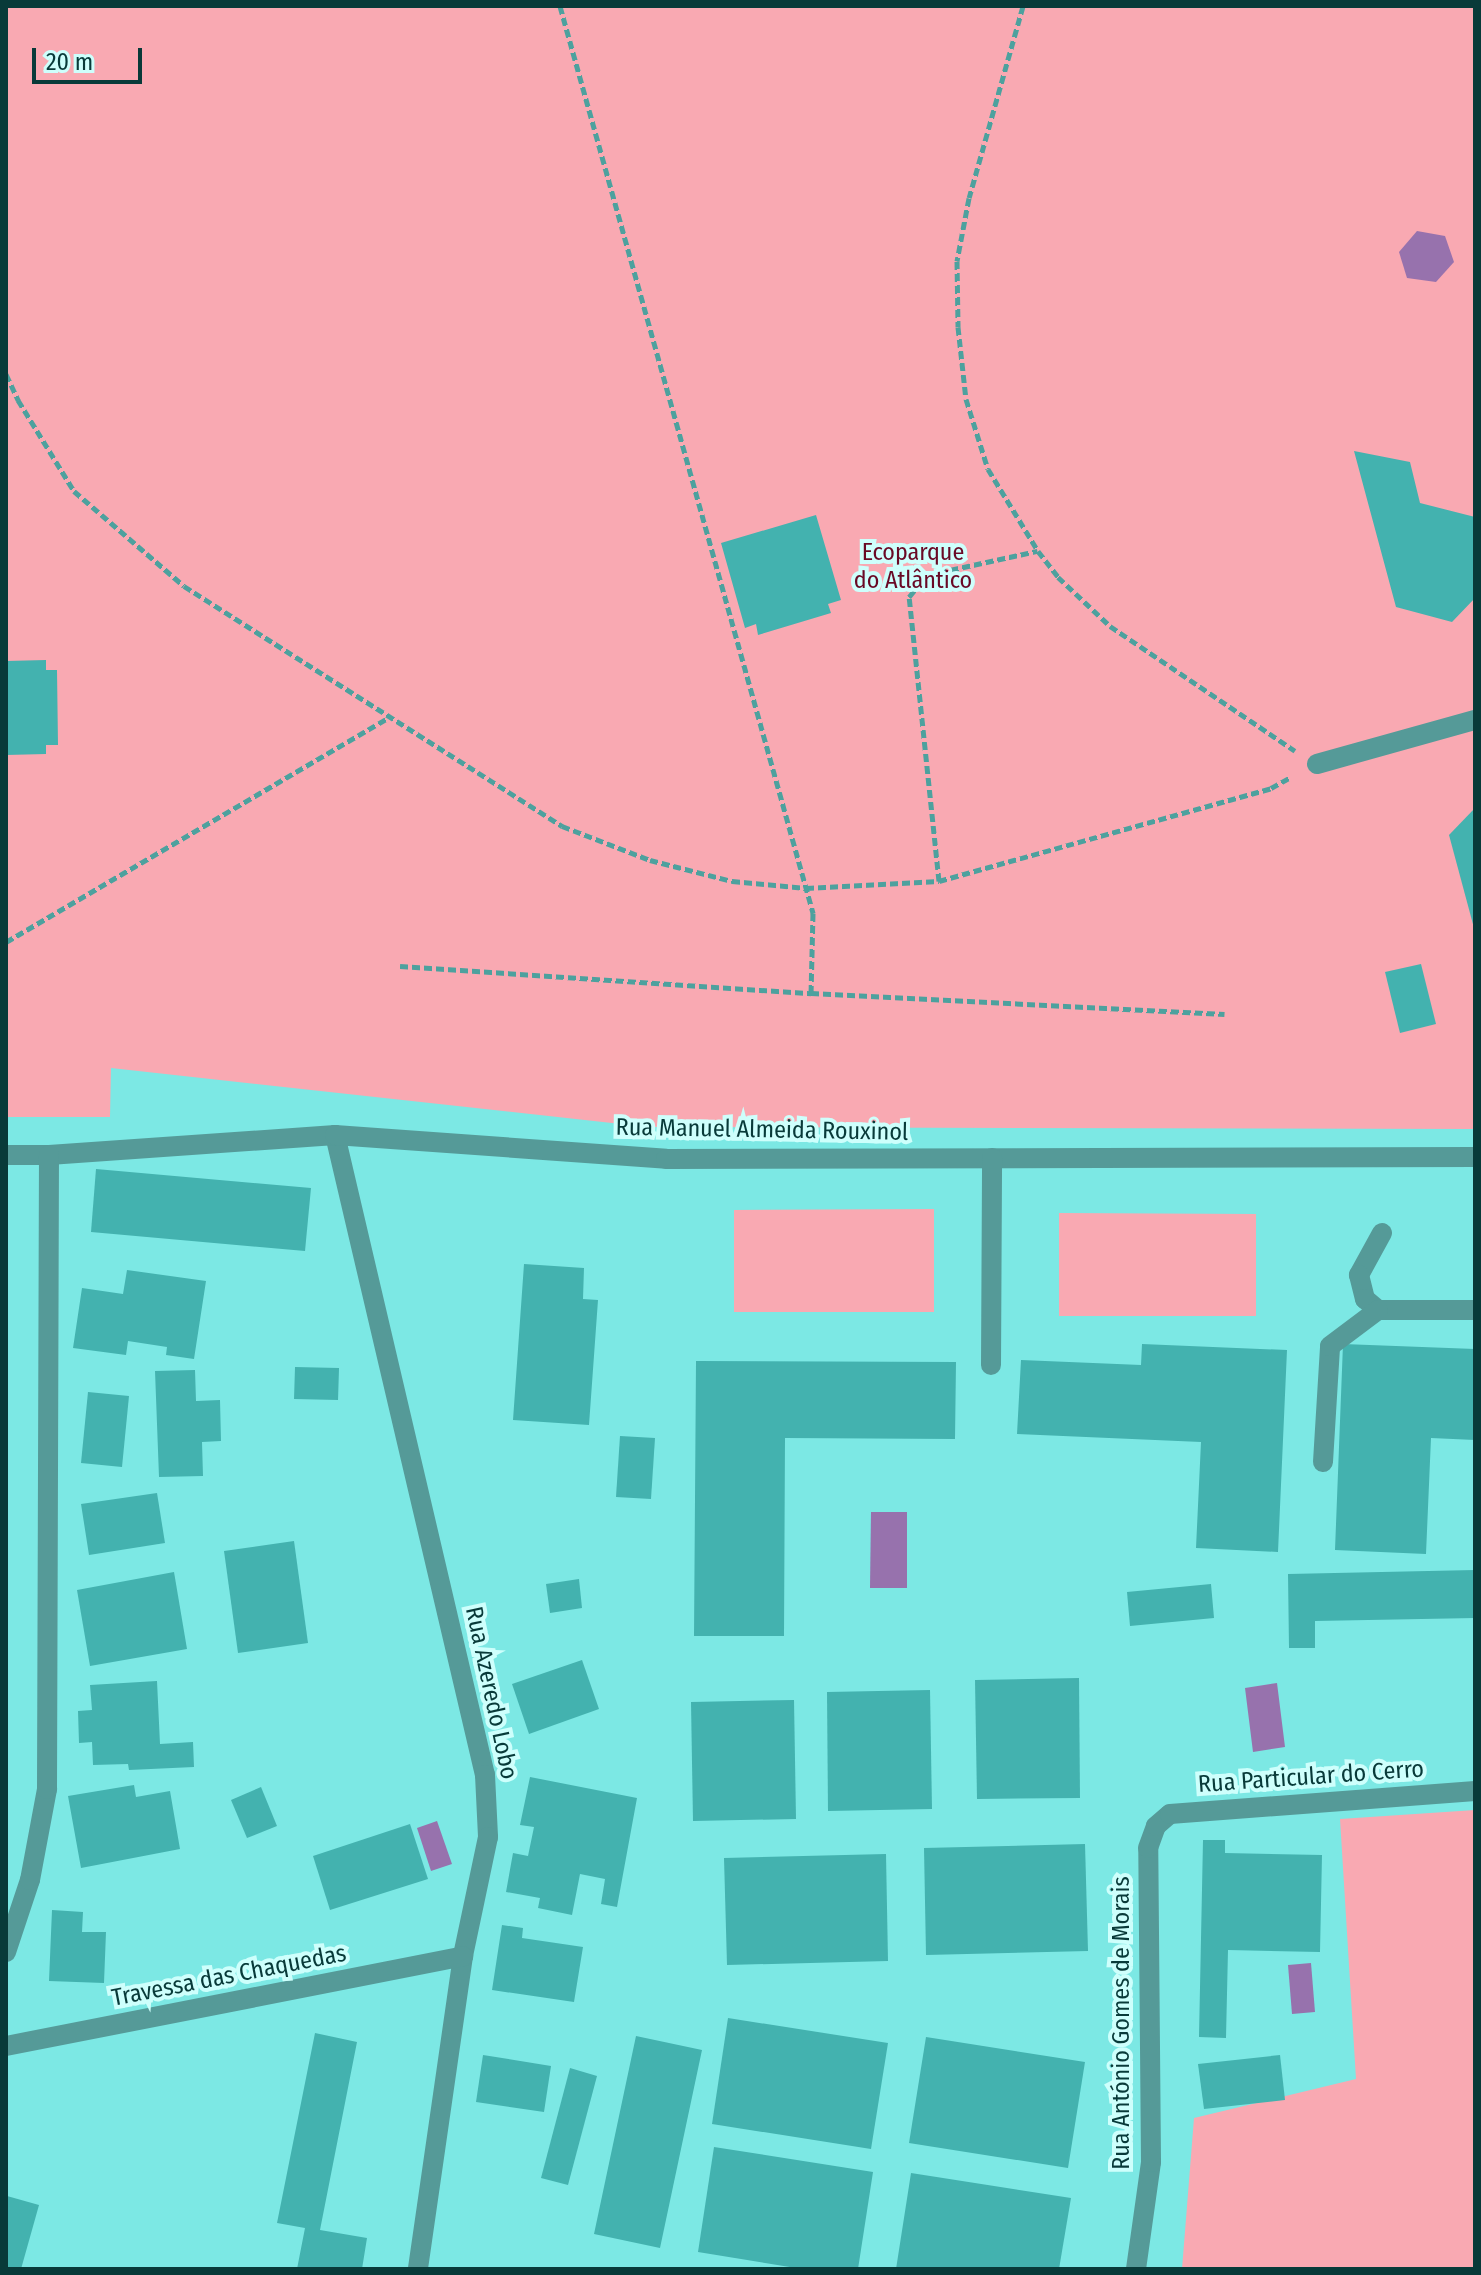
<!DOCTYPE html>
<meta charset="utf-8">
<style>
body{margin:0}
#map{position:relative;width:1481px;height:2275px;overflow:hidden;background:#7ce8e4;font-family:"Fira Sans Condensed",sans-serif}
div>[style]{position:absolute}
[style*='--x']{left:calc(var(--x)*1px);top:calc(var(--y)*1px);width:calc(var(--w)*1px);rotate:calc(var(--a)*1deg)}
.green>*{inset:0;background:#f9a9b2}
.water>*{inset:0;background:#9772ad}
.building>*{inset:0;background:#43b2af}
.path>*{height:5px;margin-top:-2.5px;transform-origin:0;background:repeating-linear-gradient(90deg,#4da19e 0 8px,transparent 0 12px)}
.minor>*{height:20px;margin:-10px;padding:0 10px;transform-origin:10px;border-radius:10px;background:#559a98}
span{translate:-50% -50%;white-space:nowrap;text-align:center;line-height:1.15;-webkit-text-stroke:8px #cefffc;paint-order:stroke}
.park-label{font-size:24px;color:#690925}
.street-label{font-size:24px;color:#083a39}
.frame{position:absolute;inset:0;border:8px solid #083a39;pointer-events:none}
.scale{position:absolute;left:32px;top:48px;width:110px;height:36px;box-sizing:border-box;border:4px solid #083a39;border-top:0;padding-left:10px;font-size:24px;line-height:28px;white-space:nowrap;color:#083a39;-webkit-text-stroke:6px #cefffc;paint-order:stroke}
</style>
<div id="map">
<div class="green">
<div style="clip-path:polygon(6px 6px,1475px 6px,1475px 1129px,648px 1127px,111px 1068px,110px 1117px,6px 1117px)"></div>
<div style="clip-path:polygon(934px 1209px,934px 1312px,734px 1312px,734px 1210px)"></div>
<div style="clip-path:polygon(1059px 1213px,1256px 1214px,1256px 1316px,1059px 1316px)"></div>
<div style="clip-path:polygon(1475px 1810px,1475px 2269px,1182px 2269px,1194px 2118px,1356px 2079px,1340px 1819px)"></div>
</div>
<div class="water">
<div style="clip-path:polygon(1417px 231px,1445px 236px,1454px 262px,1436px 282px,1407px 278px,1399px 252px)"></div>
<div style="clip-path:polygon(871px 1512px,907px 1512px,907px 1588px,870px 1588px)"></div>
<div style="clip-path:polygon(1277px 1683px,1285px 1747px,1253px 1752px,1245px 1688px)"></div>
<div style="clip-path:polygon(437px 1821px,452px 1864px,431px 1871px,417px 1828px)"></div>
<div style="clip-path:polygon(1311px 1963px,1315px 2012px,1292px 2014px,1288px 1965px)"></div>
</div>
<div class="building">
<div style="clip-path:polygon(1354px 451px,1410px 462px,1420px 503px,1475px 517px,1475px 598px,1452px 622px,1396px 607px)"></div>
<div style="clip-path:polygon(816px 515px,841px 600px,828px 604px,831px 613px,758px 635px,756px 624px,745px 628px,721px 543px)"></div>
<div style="clip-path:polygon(46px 660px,46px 670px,57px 670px,58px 745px,46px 745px,46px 754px,6px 755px,6px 661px)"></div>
<div style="clip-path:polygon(1475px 808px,1475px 928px,1474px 928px,1449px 835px)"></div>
<div style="clip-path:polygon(1421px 964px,1436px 1024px,1400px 1033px,1385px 972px)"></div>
<div style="clip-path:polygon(96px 1169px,311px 1188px,305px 1251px,91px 1232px)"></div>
<div style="clip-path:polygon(524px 1264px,584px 1268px,583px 1299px,598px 1300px,589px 1425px,513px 1420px)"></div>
<div style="clip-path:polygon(127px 1270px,206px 1281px,194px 1359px,166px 1355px,167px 1347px,128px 1341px,126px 1355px,73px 1348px,82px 1288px,123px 1294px)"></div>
<div style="clip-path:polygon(1142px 1344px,1287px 1350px,1278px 1552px,1196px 1548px,1201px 1442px,1017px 1434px,1021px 1360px,1141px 1365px)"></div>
<div style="clip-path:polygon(1343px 1344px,1475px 1349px,1475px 1440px,1431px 1438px,1426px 1554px,1335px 1550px)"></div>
<div style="clip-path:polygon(696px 1361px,956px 1362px,955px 1439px,785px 1438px,784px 1636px,694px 1636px)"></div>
<div style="clip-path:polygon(295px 1367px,339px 1368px,338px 1400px,294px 1399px)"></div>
<div style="clip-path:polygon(195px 1370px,196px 1401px,220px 1400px,221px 1441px,202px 1442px,203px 1476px,159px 1477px,155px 1371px)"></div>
<div style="clip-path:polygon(88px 1392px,129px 1396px,122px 1467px,81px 1463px)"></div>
<div style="clip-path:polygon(620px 1436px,655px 1438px,651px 1499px,616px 1497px)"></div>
<div style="clip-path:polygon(157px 1493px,165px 1543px,89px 1555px,81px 1504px)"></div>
<div style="clip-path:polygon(294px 1541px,308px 1643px,238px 1653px,224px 1551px)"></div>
<div style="clip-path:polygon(1475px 1570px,1475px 1618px,1315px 1621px,1315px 1648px,1289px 1648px,1288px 1574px)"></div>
<div style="clip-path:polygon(174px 1572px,187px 1649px,90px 1666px,77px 1590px)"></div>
<div style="clip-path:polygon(579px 1579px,582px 1608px,550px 1613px,546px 1584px)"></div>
<div style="clip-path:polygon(1211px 1584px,1214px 1618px,1130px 1626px,1127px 1592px)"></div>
<div style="clip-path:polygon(582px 1660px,599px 1709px,529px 1734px,512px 1684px)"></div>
<div style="clip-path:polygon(1079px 1678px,1080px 1798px,977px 1799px,975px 1680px)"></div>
<div style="clip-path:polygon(157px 1681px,160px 1744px,193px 1742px,194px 1767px,129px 1770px,128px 1764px,93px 1765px,92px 1742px,79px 1743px,78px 1711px,92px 1710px,90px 1685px)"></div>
<div style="clip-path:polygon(930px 1690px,932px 1809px,828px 1811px,827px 1692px)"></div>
<div style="clip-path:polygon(794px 1700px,796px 1819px,693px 1821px,691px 1702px)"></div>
<div style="clip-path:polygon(530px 1777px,637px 1798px,617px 1907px,601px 1904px,605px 1879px,580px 1874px,572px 1915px,538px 1908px,540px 1898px,506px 1892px,513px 1853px,528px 1856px,534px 1827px,520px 1825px)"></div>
<div style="clip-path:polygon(134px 1785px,136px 1797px,170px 1791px,180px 1849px,81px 1868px,68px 1796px)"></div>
<div style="clip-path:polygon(261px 1787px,277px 1826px,247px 1838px,231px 1800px)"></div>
<div style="clip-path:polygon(410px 1824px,428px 1879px,330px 1910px,313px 1856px)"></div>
<div style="clip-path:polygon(1203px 1840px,1225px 1840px,1225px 1853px,1322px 1855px,1320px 1952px,1228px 1950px,1226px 2038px,1199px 2037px)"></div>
<div style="clip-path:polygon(1085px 1844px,1088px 1951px,926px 1955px,924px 1848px)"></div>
<div style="clip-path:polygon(886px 1854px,888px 1961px,727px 1965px,724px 1858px)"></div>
<div style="clip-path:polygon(52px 1910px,83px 1912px,82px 1932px,106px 1932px,104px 1983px,49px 1981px)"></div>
<div style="clip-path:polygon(502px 1925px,523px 1928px,522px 1938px,583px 1947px,574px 2002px,492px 1990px)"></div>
<div style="clip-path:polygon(728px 2018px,888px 2043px,871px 2149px,712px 2124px)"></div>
<div style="clip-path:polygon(315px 2033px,357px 2042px,320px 2230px,367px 2238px,362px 2269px,297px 2269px,305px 2228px,277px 2223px)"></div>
<div style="clip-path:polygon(636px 2036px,702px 2050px,660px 2248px,594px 2234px)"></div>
<div style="clip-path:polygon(926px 2037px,1085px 2062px,1068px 2168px,909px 2143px)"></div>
<div style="clip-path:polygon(483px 2055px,551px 2066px,544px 2112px,476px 2102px)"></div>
<div style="clip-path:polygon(1280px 2055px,1285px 2100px,1204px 2109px,1198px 2064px)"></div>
<div style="clip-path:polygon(570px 2068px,597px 2076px,568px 2185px,541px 2178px)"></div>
<div style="clip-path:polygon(714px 2147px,873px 2172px,858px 2269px,802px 2269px,698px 2252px)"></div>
<div style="clip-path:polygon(911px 2173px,1071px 2198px,1059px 2269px,896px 2269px)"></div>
<div style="clip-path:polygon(7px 2196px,39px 2205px,21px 2269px,6px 2269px)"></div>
</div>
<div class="path">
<div style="--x:560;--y:6;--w:942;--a:74.41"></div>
<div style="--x:813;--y:913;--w:80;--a:91.4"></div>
<div style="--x:1023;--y:6;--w:199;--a:105.7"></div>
<div style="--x:969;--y:198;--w:64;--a:100.8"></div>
<div style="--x:957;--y:261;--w:66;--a:89.1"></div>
<div style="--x:958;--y:327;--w:72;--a:83.7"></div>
<div style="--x:966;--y:399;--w:73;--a:72.6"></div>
<div style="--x:988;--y:469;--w:96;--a:58.6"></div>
<div style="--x:1038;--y:551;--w:33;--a:52"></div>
<div style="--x:1058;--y:577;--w:71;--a:43.3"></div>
<div style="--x:1110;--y:626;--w:223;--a:34"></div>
<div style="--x:6;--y:374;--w:29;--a:65"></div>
<div style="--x:18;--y:400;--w:107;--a:58.4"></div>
<div style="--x:74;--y:491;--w:145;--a:40.8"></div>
<div style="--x:184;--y:586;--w:448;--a:32.4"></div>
<div style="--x:562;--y:826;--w:94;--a:21.1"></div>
<div style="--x:650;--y:860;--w:85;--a:14.4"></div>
<div style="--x:732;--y:881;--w:74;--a:5.4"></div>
<div style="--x:806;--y:888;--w:133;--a:-3"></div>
<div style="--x:939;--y:881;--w:345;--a:-15.6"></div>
<div style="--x:1271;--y:788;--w:23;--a:-29"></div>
<div style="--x:939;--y:881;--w:286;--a:-96"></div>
<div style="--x:909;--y:597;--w:28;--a:-51"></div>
<div style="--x:927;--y:575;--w:113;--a:-12.3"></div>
<div style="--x:6;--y:942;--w:445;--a:-30.4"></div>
<div style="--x:400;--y:966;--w:412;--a:3.8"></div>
<div style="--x:811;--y:993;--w:414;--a:2.9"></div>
</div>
<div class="minor">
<div style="--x:1317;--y:764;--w:164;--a:-15.6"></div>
<div style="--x:335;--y:1135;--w:657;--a:76.81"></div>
<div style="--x:485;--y:1775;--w:62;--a:87.2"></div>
<div style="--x:488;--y:1837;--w:122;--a:101.9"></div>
<div style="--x:463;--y:1956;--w:316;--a:98.2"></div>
<div style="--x:6;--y:1155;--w:43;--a:0"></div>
<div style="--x:49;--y:1155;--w:287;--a:-4"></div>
<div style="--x:335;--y:1135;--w:332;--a:4.1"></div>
<div style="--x:666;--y:1159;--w:809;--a:-0.14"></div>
<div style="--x:1382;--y:1233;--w:48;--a:118.7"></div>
<div style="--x:1359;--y:1275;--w:25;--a:76"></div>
<div style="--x:1365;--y:1299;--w:17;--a:40"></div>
<div style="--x:1378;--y:1310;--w:97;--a:0"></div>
<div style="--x:991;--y:1365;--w:207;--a:-89.7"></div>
<div style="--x:1323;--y:1462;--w:116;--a:-86.5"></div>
<div style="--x:1330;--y:1346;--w:60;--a:-36.9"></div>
<div style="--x:6;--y:1952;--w:76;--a:-71.6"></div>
<div style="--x:30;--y:1880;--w:93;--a:-79.4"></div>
<div style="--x:47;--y:1789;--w:634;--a:-89.82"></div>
<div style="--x:6;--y:2046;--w:466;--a:-11.1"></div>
<div style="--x:1136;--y:2269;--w:108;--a:-82"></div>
<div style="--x:1151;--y:2162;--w:314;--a:-90.5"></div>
<div style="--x:1148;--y:1848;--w:23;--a:-70"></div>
<div style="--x:1156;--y:1826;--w:18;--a:-41"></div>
<div style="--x:1170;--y:1814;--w:306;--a:-4.3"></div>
</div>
<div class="park-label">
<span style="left:913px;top:567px">Ecoparque<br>do Atlântico</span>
</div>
<div class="street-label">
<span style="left:762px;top:1130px;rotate:1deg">Rua Manuel Almeida Rouxinol</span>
<span style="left:491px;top:1693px;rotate:78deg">Rua Azeredo Lobo</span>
<span style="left:1311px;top:1777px;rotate:-4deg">Rua Particular do Cerro</span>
<span style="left:229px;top:1976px;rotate:-11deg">Travessa das Chaquedas</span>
<span style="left:1122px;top:2023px;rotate:-90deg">Rua António Gomes de Morais</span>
</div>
<div class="frame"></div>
<div class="scale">20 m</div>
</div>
